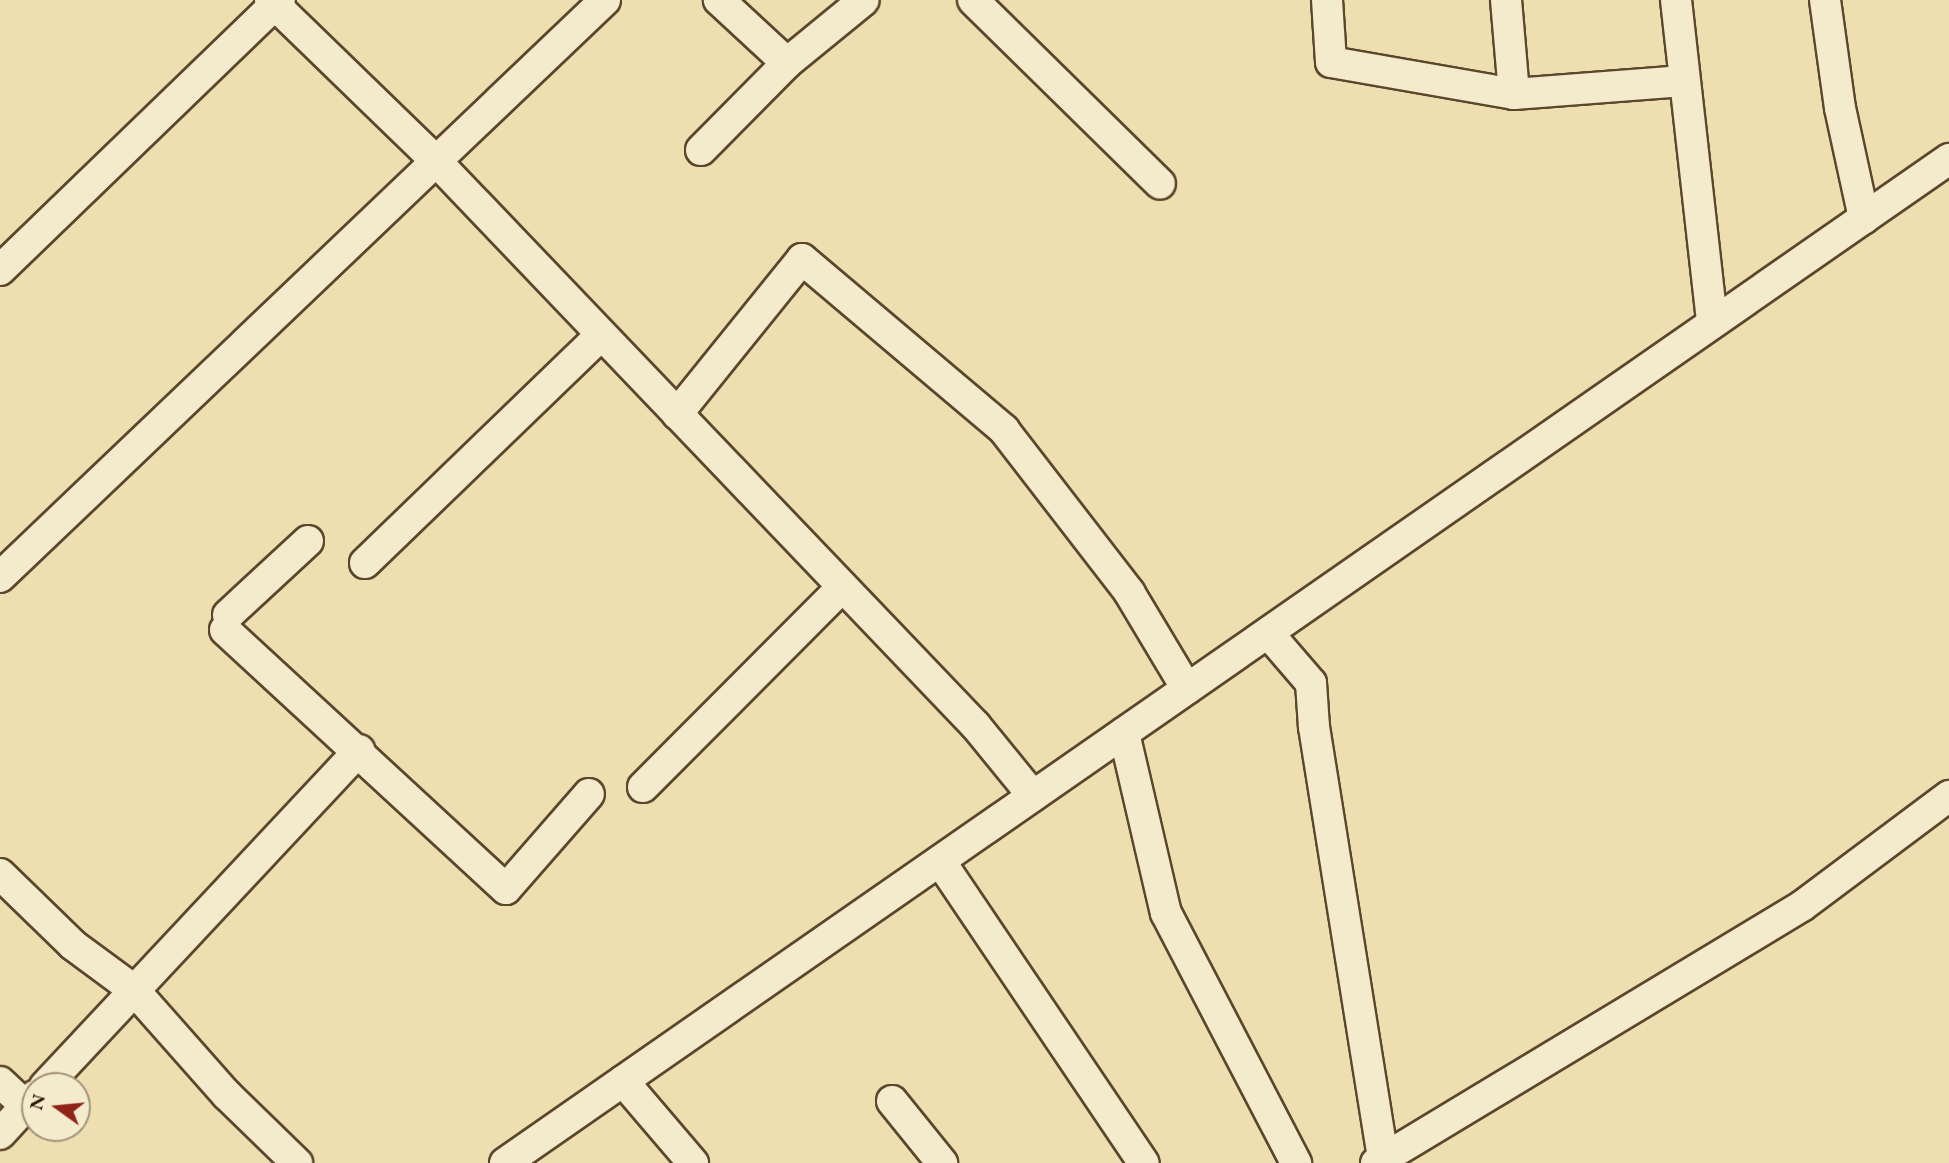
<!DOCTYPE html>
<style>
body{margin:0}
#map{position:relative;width:1949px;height:1163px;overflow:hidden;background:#eedfb0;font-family:"EB Garamond",serif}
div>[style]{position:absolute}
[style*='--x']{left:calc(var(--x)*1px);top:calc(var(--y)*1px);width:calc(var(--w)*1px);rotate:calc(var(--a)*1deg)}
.roads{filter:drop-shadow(2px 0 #5c462c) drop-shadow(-2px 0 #5c462c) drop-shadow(0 2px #5c462c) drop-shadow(0 -2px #5c462c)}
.minor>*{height:30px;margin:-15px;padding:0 15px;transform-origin:15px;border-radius:15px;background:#f4eacc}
span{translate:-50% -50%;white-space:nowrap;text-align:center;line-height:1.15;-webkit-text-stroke:5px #f4eacc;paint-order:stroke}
.north{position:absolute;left:21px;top:1072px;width:70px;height:70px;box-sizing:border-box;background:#f4eacc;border:2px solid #a4947a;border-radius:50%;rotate:285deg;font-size:19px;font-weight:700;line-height:28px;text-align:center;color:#2b1300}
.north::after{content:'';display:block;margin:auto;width:24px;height:32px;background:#8f2418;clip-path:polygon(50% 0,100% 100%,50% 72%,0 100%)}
</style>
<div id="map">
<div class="roads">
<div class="minor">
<div style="--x:270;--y:0;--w:233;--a:44.1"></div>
<div style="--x:437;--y:162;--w:780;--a:46.3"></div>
<div style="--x:976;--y:726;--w:90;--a:50.8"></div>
<div style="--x:973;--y:0;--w:262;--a:44.5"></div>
<div style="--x:1327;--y:0;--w:62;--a:86.3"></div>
<div style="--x:1331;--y:62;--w:186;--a:9.9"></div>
<div style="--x:1514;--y:94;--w:170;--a:-4.4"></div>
<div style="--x:1506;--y:0;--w:94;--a:85.1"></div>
<div style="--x:1676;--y:0;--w:324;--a:83.6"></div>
<div style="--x:1825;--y:0;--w:109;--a:82.1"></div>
<div style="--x:1840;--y:108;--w:113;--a:77.7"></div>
<div style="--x:787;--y:63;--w:99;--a:-39.3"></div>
<div style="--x:701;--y:150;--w:122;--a:-45.3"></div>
<div style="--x:787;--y:63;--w:93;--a:-137.2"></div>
<div style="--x:0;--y:270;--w:389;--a:-44"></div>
<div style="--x:677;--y:414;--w:199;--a:-51.1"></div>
<div style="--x:802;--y:259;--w:265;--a:40.2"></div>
<div style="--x:1004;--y:430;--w:205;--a:52.3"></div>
<div style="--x:1129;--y:592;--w:113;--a:59.1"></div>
<div style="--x:365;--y:563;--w:328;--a:-44"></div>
<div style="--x:0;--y:577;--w:836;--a:-43.64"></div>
<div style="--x:228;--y:615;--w:109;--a:-42.8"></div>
<div style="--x:225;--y:630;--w:382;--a:42.7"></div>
<div style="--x:506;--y:889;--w:126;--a:-48.9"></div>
<div style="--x:1268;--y:633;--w:66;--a:49.3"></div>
<div style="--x:1311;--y:683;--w:44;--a:86.1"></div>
<div style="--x:1314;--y:727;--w:436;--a:80.9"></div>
<div style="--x:1124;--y:733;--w:185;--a:76.9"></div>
<div style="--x:1166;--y:913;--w:282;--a:62.5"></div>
<div style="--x:643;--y:787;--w:282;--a:-45.1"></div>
<div style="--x:940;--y:861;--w:364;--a:56"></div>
<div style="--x:0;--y:874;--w:102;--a:44.2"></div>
<div style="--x:73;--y:945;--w:76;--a:36.4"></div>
<div style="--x:134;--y:990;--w:140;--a:48.5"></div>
<div style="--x:227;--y:1095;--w:98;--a:44.2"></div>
<div style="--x:623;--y:1081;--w:108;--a:49.5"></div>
<div style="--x:0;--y:1082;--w:35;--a:43"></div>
<div style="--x:45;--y:1086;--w:460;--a:-46.9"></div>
<div style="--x:892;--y:1101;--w:80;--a:51.1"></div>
<div style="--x:0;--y:1134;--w:52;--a:-47.4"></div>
<div style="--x:505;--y:1163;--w:1759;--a:-34.81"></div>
<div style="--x:1376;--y:1163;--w:498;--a:-31.1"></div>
<div style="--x:1802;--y:906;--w:184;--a:-36.8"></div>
</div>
</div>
<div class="north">N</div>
</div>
